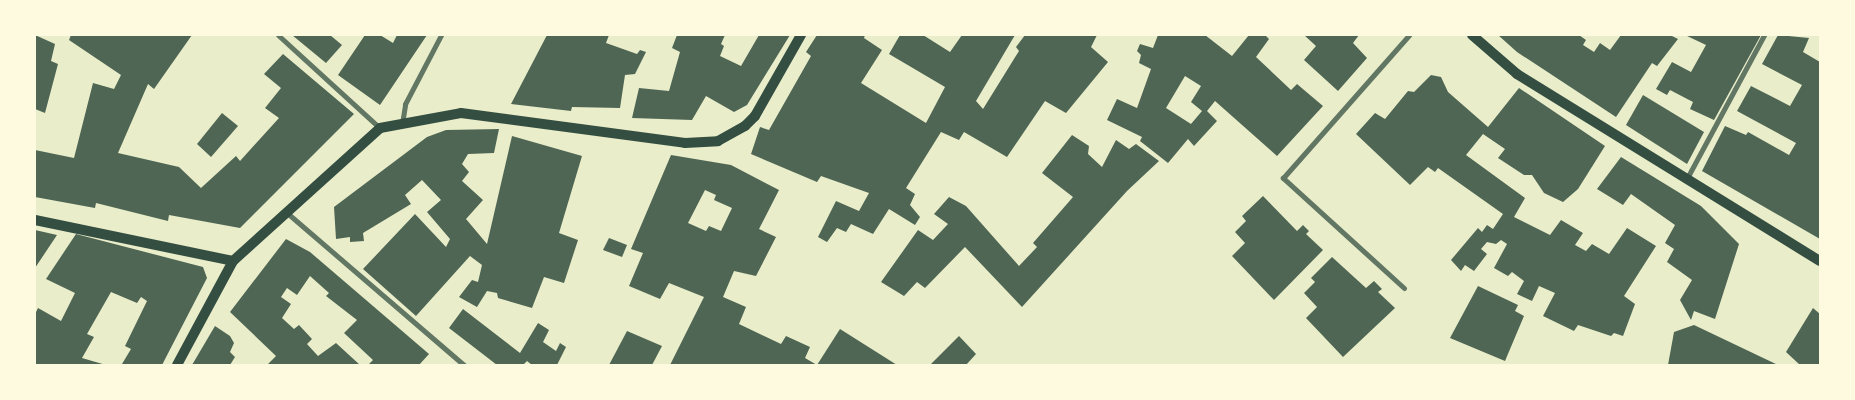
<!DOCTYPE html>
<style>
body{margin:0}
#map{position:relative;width:1855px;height:400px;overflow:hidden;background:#e9edc9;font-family:Cabin,sans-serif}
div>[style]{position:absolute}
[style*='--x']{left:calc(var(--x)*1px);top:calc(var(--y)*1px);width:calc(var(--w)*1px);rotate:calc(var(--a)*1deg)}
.building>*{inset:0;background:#4f6655}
.minor>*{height:5px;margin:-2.5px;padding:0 2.5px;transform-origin:2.5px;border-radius:2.5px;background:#617663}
.secondary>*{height:10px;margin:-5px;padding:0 5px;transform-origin:5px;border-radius:5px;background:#344e41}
span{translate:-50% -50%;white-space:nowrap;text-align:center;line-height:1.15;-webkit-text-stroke:5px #fefae0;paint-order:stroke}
.frame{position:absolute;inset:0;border:36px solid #fefae0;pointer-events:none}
</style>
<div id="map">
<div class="building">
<div style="clip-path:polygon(35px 35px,55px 44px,51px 61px,58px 64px,45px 113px,35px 109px)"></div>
<div style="clip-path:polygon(71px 35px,192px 35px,154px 89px,148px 84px,118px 153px,179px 167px,201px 188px,236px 156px,240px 161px,279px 118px,265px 108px,281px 88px,264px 74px,283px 54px,354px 114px,240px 228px,169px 215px,168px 221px,96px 203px,95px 208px,35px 197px,35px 150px,74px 158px,93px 83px,114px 89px,121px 75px,69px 40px)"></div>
<div style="clip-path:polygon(292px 35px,330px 35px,342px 45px,326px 63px)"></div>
<div style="clip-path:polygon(365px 35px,380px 35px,393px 43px,397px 35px,427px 35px,380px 105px,338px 75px)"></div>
<div style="clip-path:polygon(547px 35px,609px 35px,606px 43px,637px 54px,640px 50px,646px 52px,635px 74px,625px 75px,620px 108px,572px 107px,571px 111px,511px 104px)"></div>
<div style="clip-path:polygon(677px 35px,725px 35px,721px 44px,724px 46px,720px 56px,741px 66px,759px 35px,790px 35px,747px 105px,734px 112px,706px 96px,692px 120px,632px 118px,639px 88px,669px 91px,680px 52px,672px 48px)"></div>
<div style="clip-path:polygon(817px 35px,865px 35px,864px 38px,882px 50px,861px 83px,926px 123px,945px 87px,889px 54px,900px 35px,923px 35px,950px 52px,962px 35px,1015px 35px,976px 101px,983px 109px,1019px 51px,1016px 47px,1025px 35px,1097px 35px,1091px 47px,1108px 62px,1066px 113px,1045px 101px,1007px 157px,964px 132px,959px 140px,941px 132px,906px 188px,915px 194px,910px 205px,920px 217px,915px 225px,889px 209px,873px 234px,851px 224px,846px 232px,837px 228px,827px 242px,818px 237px,836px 201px,859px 211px,869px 193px,821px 176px,817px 182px,751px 154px,760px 127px,769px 130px,811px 56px,806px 52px)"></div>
<div style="clip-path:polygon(evenodd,1158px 35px,1205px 35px,1232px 56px,1249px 35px,1265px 35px,1269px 39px,1256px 57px,1291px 90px,1297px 84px,1323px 106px,1277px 156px,1215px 101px,1207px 111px,1217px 121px,1194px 146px,1188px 139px,1168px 163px,1140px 141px,1142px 137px,1107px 120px,1117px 99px,1137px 108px,1151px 69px,1139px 63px,1141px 55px,1137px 51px,1140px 44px,1153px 48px,1158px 35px,1185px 76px,1201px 86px,1191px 102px,1202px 111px,1191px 124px,1166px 108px,1185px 76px)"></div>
<div style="clip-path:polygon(1304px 35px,1359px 35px,1353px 43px,1367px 58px,1338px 91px,1304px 60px,1316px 46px)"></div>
<div style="clip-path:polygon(1498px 35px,1579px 35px,1586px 40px,1583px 45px,1594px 52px,1600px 43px,1610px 50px,1621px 35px,1670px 35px,1678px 39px,1657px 66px,1652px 63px,1616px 117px,1517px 52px)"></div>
<div style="clip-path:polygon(1685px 35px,1761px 35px,1714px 120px,1690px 109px,1693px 102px,1670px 90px,1667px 95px,1656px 89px,1672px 62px,1691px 72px,1706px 45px)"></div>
<div style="clip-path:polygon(1778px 35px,1809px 38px,1803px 52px,1820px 62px,1820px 239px,1702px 171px,1725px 126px,1746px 135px,1748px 132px,1789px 155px,1796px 143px,1737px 111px,1751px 86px,1790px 106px,1802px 85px,1762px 64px)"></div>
<div style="clip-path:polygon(1431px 75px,1441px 77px,1448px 92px,1488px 127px,1519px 88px,1605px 146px,1578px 189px,1563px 202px,1544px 193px,1532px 175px,1524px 175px,1498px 158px,1505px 149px,1483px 134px,1466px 155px,1525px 198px,1514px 217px,1550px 235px,1561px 220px,1583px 233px,1575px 245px,1586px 251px,1592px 244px,1609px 254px,1627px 228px,1656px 246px,1624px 296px,1635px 304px,1623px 336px,1614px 333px,1611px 336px,1578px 325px,1574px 331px,1543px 316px,1555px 293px,1539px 286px,1532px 301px,1517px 294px,1524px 281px,1512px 272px,1508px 276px,1494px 268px,1507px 244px,1501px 240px,1496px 244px,1487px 242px,1481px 249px,1487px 254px,1474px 271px,1465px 265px,1461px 271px,1451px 260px,1478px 228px,1482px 232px,1487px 225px,1493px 229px,1503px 214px,1438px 168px,1435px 172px,1428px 167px,1410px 185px,1356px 134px,1375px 113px,1385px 119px,1408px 91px,1414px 92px)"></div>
<div style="clip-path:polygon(1643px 95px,1704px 132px,1687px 164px,1626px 125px)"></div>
<div style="clip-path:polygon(222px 113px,238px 126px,211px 157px,197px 144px)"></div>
<div style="clip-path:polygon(499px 129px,494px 153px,468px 154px,462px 164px,469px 172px,462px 181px,483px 200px,466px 219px,487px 244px,512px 136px,582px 156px,559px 233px,578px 240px,564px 283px,544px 277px,532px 308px,498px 298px,497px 293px,487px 291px,477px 307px,459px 297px,472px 280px,478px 282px,482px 265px,470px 256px,416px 316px,363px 269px,415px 214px,446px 247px,450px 239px,427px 212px,441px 200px,422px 180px,405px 195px,411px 204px,363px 233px,364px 241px,350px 242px,350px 237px,336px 239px,334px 207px,427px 137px,446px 130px)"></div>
<div style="clip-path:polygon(1072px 135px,1089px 146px,1088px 154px,1102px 167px,1116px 140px,1129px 149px,1136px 144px,1159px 161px,1127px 191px,1022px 307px,965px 247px,925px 288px,917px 282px,904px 296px,881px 282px,918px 230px,933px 240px,948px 224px,934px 214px,949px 197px,966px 206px,1019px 266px,1037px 247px,1033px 243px,1073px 197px,1042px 173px)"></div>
<div style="clip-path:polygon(evenodd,671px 155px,731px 165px,779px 190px,759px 229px,776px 237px,756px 276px,734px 271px,723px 297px,746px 307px,739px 324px,781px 344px,786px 336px,810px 347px,805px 358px,817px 365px,670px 365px,704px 297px,669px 283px,660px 299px,629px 286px,643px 253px,631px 249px,671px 155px,705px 190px,716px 195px,714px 200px,732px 208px,721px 231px,709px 226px,706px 231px,688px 223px,705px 190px)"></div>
<div style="clip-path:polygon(1621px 157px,1701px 206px,1739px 244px,1715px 319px,1694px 311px,1691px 320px,1680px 300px,1692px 280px,1667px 262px,1674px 249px,1665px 243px,1675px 225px,1631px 194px,1623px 205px,1597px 189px)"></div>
<div style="clip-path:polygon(1263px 196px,1297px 231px,1303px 225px,1309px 231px,1306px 234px,1323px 250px,1274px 300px,1232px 256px,1245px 243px,1235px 232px,1246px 221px,1242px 216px)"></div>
<div style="clip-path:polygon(35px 230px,57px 235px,35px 268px)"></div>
<div style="clip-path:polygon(76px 234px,203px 267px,207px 278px,162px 365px,122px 364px,131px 349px,125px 346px,147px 301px,141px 297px,137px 303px,111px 292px,87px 334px,94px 337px,82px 358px,106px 365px,35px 364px,35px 314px,38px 308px,61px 321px,75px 293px,46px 279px)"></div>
<div style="clip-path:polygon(609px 238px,627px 245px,622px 257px,603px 250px)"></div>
<div style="clip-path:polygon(286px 239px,310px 252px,429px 354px,419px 365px,368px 365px,373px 360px,344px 333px,357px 320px,326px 296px,329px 293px,310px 276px,297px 295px,287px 288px,281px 297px,291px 304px,282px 318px,294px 329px,299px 325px,312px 339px,307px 344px,318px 356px,336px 343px,360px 365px,267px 365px,276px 356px,230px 312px)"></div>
<div style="clip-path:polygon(1332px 257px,1366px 288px,1374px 281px,1382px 289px,1378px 292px,1395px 308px,1343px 357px,1306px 318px,1317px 307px,1304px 293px,1315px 282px,1311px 278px)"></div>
<div style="clip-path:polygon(1478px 286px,1518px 305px,1515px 311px,1524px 316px,1505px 361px,1450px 338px)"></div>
<div style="clip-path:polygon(1813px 308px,1820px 314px,1820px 365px,1800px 365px,1786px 352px)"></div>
<div style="clip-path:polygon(463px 309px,520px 353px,538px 323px,549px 330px,543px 342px,556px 351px,560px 343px,566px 347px,557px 365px,532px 365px,527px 361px,523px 365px,497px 365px,449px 328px)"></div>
<div style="clip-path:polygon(1694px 325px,1778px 365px,1668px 365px,1674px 332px)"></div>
<div style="clip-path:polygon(215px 326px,230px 336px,234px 343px,230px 352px,235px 357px,230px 365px,192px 365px)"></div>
<div style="clip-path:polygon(840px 329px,897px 365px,817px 365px)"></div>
<div style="clip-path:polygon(627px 331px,662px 346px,652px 365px,609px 365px)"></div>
<div style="clip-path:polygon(959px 336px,976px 354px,966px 365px,930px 365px)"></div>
</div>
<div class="minor">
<div style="--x:278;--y:35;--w:138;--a:42.4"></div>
<div style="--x:402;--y:124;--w:20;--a:-81"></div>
<div style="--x:405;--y:104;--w:78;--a:-62.4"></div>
<div style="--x:1686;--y:180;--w:165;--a:-61.7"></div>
<div style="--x:286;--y:212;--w:235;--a:40.7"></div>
<div style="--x:1404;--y:288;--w:164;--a:-137.7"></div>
<div style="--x:1283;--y:178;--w:191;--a:-48.6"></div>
</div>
<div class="secondary">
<div style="--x:1472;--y:35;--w:60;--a:40.9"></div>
<div style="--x:1517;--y:74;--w:356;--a:31.7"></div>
<div style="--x:35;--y:220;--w:202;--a:11.7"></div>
<div style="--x:177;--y:365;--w:118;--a:-61.7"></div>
<div style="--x:233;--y:261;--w:198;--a:-42.1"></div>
<div style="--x:380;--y:128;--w:82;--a:-10.5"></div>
<div style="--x:461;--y:113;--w:226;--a:7.6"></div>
<div style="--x:685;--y:143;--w:33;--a:-3"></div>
<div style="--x:718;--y:141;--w:31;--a:-29"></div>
<div style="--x:745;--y:126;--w:14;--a:-45"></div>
<div style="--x:755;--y:116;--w:93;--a:-60.4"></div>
</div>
<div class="frame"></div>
</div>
